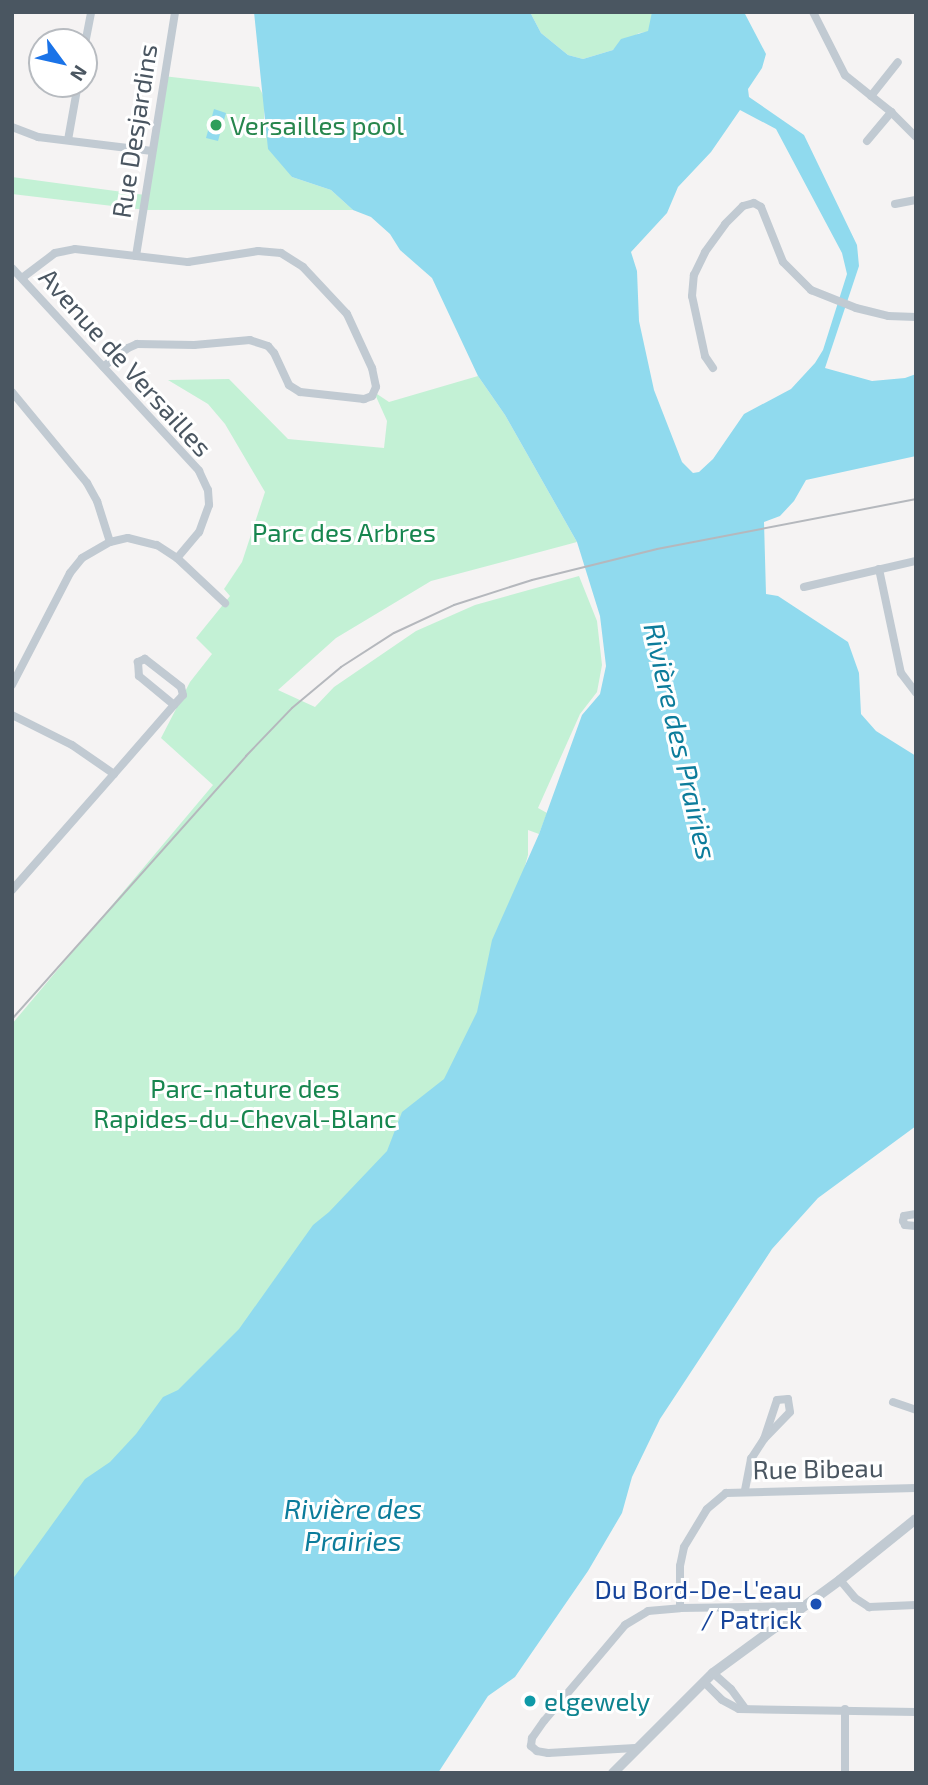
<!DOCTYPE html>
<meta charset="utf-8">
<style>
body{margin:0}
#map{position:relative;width:928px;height:1785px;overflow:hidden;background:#f5f3f3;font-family:"Exo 2",sans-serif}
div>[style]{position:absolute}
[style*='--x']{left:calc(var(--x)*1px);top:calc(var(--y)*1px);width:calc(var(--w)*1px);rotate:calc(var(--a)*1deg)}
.green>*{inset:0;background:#c3f1d5}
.water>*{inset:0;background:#90daee}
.minor>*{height:8px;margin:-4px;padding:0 4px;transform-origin:4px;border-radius:4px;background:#c1cad2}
.tertiary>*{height:10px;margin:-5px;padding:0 5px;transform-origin:5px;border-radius:5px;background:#c1cad2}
.tram>*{height:2px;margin:-1px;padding:0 1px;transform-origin:1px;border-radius:1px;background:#b5b8bd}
.dots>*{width:19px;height:19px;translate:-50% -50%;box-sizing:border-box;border:4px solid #fff;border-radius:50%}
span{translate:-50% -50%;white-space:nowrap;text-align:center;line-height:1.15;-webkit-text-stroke:6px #fff;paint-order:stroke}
.leisure-label{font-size:26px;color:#27864d}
.left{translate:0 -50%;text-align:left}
.street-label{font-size:26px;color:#4a5661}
.park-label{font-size:26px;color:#17864f}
.transit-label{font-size:26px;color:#164399}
.right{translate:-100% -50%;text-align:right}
.culture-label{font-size:26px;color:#0d838f}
.water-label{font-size:28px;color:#0c7c9b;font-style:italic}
.frame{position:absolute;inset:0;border:14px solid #4a5661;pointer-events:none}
.north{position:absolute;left:28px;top:28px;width:70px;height:70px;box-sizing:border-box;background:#fff;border:2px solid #b7bbc0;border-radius:50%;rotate:123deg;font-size:19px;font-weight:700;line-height:28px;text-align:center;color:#4a5661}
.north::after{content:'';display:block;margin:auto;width:24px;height:32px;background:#1a73e8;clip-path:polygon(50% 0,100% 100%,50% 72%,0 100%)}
</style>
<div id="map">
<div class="green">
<div style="clip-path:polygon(530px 12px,652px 12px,653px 17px,648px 32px,639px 33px,613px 50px,583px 59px,568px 55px,541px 33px)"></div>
<div style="clip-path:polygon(163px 76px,259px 87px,264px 97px,264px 129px,292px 177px,331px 190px,353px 210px,146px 210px,12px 194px,12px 177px,145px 195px)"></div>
<div style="clip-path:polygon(478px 376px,505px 415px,577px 542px,431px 581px,336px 638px,278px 690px,315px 707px,334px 687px,416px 631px,475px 605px,579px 576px,597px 621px,602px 665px,597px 692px,580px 714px,538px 808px,547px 813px,539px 834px,528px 830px,528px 855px,509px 924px,550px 1071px,12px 1773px,12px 1024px,213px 785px,161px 738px,190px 682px,212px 654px,196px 638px,230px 596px,224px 589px,242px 562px,265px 492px,225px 424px,208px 404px,168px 380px,229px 379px,288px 439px,384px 448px,387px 421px,374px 392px,389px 402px)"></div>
</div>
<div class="water">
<div style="clip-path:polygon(evenodd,254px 12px,530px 12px,541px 33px,568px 55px,583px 59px,613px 50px,621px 39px,648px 31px,652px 12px,744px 12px,766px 54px,762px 68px,748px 89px,749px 97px,804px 135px,857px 245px,859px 266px,825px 368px,872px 381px,905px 378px,916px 374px,916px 456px,806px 480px,794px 501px,780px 516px,764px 522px,766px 594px,778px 596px,848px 642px,859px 673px,861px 714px,876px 731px,916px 756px,916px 1126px,818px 1198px,772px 1249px,660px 1419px,632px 1477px,622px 1513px,588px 1571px,515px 1677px,488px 1696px,438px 1773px,12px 1773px,12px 1580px,85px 1479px,110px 1462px,136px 1434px,163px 1397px,178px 1390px,239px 1329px,313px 1225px,329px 1212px,387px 1151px,402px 1112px,444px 1079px,477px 1012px,492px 940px,539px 834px,582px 715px,600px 694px,606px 666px,600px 616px,577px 542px,505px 415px,478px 376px,432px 278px,400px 250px,390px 234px,371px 217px,353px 210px,331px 190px,292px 177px,268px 149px,254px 12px,740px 110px,776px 129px,842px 253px,847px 274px,823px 350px,815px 363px,791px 389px,744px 414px,713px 459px,699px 472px,693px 473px,682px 462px,654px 390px,639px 321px,637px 271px,631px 252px,667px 213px,678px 187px,711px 152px,740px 110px)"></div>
<div style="clip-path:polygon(214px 109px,226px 113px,218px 141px,206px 138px)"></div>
</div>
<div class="minor">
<div style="--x:813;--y:12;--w:71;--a:63.1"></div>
<div style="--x:845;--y:75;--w:59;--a:38.8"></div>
<div style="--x:891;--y:112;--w:35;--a:45"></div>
<div style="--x:84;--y:49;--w:38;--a:-79"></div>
<div style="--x:871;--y:96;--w:43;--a:-51.5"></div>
<div style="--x:12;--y:127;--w:28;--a:21"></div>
<div style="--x:38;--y:137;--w:115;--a:7"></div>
<div style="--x:68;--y:140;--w:57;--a:-79.9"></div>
<div style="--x:867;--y:141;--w:38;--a:-50"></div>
<div style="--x:895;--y:204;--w:21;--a:-11"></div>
<div style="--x:136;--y:256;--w:247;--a:-80.9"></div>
<div style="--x:12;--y:268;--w:276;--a:47.3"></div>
<div style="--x:199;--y:471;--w:21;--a:65"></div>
<div style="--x:208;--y:490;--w:15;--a:86"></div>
<div style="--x:209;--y:505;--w:29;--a:110"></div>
<div style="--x:199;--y:532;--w:34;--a:130"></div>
<div style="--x:22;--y:278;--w:41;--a:-37.1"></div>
<div style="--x:55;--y:253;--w:20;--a:-11"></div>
<div style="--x:75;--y:249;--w:114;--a:6.6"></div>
<div style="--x:188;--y:262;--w:71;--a:-8.9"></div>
<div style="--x:258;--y:251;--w:23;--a:5"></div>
<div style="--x:281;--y:253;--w:26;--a:32"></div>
<div style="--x:303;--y:267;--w:64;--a:46.9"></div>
<div style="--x:347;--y:314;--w:60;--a:65.2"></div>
<div style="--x:372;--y:368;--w:19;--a:78"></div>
<div style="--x:376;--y:387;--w:10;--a:114"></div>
<div style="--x:372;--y:396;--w:9;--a:159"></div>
<div style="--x:364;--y:399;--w:64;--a:-173.8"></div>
<div style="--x:300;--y:392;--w:13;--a:-148"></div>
<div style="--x:289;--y:385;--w:35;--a:-115"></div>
<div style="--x:274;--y:353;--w:9;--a:-131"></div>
<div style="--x:268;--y:346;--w:19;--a:-162"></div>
<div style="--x:250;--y:340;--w:56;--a:174.9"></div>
<div style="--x:194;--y:345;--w:57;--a:-179"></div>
<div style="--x:137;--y:344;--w:10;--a:156"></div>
<div style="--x:128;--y:348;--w:31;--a:143"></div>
<div style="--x:713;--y:368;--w:14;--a:-124"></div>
<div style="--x:705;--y:356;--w:61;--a:-102.2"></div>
<div style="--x:692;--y:296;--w:21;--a:-85"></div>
<div style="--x:694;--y:275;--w:25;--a:-64"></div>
<div style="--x:705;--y:252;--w:34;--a:-54"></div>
<div style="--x:725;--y:224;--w:25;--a:-45"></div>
<div style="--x:743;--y:206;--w:11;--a:-15"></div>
<div style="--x:754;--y:203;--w:8;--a:30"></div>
<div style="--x:761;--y:207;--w:59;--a:68.2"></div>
<div style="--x:783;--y:262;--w:40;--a:45"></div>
<div style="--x:811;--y:290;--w:48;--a:21.8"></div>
<div style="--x:856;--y:308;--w:33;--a:14"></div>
<div style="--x:888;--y:316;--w:28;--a:2"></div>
<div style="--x:12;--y:392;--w:118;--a:50.5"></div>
<div style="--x:87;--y:483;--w:21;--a:61"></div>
<div style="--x:97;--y:501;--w:43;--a:72.4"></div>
<div style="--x:879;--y:569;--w:106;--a:78.1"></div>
<div style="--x:901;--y:673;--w:25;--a:53"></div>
<div style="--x:804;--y:587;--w:115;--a:-13.1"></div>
<div style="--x:12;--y:685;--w:126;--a:-62.6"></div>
<div style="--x:70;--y:573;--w:19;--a:-51"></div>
<div style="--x:82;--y:558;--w:32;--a:-30"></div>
<div style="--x:110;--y:542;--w:18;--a:-13"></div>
<div style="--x:128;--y:538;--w:30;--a:14"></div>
<div style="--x:157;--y:545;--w:24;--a:33"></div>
<div style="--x:177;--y:558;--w:66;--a:43.2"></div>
<div style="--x:12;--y:715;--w:67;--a:26.6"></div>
<div style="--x:72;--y:745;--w:51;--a:34.6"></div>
<div style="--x:12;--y:890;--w:154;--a:-48.7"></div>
<div style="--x:114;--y:774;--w:91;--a:-49"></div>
<div style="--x:174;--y:705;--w:13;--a:-48"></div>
<div style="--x:183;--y:695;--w:8;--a:-104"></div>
<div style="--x:181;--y:687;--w:46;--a:-142.1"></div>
<div style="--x:145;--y:659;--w:8;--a:157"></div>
<div style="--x:138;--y:662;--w:14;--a:86"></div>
<div style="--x:139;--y:676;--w:45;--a:39.6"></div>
<div style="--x:916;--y:1214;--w:12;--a:171"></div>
<div style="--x:904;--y:1216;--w:5;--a:101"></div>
<div style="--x:903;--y:1221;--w:4;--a:63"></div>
<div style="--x:905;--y:1225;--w:11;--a:5"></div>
<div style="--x:893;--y:1402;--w:24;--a:19"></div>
<div style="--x:745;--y:1490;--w:32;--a:-79"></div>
<div style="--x:751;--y:1459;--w:24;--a:-57"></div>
<div style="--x:764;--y:1439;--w:37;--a:-46"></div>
<div style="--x:790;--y:1412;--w:13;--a:-99"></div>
<div style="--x:788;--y:1399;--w:11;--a:175"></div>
<div style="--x:777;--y:1400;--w:41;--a:108.4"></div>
<div style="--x:840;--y:1580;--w:23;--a:50"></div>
<div style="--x:855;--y:1598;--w:17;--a:33"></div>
<div style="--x:869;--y:1607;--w:47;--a:-2.4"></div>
<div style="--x:680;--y:1608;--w:42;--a:-90"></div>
<div style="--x:680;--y:1566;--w:19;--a:-78"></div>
<div style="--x:684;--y:1547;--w:44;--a:-58.8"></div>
<div style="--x:707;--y:1509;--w:25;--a:-40"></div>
<div style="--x:726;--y:1493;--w:190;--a:-1.5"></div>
<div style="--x:713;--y:1673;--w:24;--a:42"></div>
<div style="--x:731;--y:1689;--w:24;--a:54"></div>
<div style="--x:704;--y:1682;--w:25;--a:45"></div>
<div style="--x:722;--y:1700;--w:19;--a:28"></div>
<div style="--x:739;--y:1709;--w:177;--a:1"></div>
<div style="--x:635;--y:1748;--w:87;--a:176.7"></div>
<div style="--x:548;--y:1753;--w:11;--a:-170"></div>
<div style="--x:537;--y:1751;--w:8;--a:-140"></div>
<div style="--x:531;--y:1746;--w:8;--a:-83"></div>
<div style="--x:532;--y:1738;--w:21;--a:-55"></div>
<div style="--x:544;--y:1721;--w:126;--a:-49.8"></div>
<div style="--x:625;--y:1625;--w:27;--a:-31"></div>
<div style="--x:648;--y:1611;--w:32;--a:-5"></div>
<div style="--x:680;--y:1608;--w:124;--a:-0.9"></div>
<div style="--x:845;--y:1773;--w:64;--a:-90"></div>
</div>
<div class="tertiary">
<div style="--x:613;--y:1773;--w:141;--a:-45"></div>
<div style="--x:713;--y:1673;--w:157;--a:-36.2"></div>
<div style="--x:840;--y:1580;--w:97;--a:-38.8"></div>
</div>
<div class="tram">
<div style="--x:12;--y:1019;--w:352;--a:-48.3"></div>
<div style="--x:246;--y:756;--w:66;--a:-46.2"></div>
<div style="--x:292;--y:708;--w:64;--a:-39.9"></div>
<div style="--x:341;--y:667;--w:63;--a:-32.7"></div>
<div style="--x:394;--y:633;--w:66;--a:-25"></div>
<div style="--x:454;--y:605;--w:82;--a:-17.8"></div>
<div style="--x:532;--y:580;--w:129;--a:-13.9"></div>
<div style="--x:657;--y:549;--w:264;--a:-10.9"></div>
</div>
<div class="dots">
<div style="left:216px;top:125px;background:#2e9e5b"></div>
<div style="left:816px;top:1604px;background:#1a4fb4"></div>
<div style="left:530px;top:1701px;background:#0f9aa8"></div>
</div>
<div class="leisure-label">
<span class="left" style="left:230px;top:125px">Versailles pool</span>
</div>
<div class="street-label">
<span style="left:134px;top:131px;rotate:-81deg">Rue Desjardins</span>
<span style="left:126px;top:362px;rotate:48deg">Avenue de Versailles</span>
<span style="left:818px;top:1468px;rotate:-1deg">Rue Bibeau</span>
</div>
<div class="park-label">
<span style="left:344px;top:532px">Parc des Arbres</span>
<span style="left:245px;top:1103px">Parc-nature des<br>Rapides-du-Cheval-Blanc</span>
</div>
<div class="transit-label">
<span class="right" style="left:802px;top:1604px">Du Bord-De-L'eau<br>/ Patrick</span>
</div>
<div class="culture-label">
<span class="left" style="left:544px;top:1701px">elgewely</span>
</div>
<div class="water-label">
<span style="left:681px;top:741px;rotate:77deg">Rivière des Prairies</span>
<span style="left:353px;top:1524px">Rivière des<br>Prairies</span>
</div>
<div class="frame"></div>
<div class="north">N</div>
</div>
